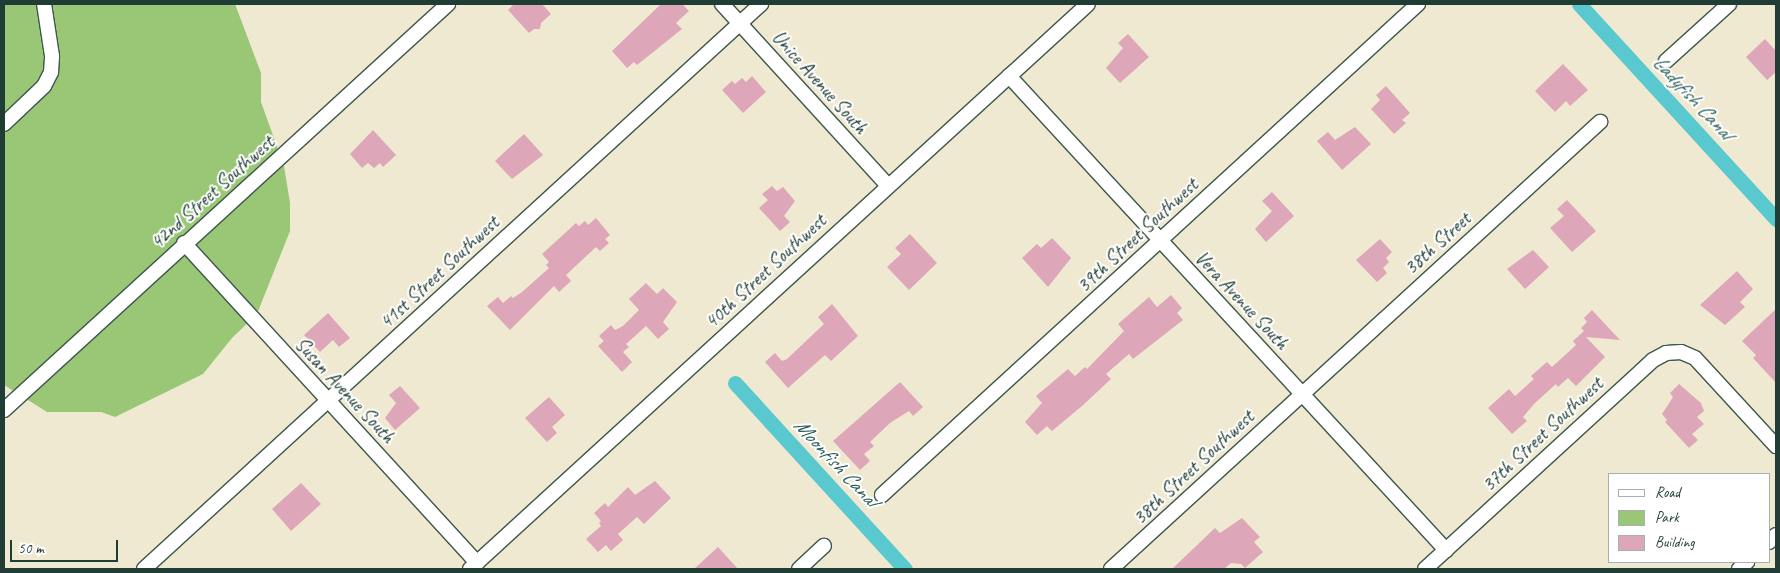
<!DOCTYPE html>
<style>
body{margin:0}
#map{position:relative;width:1780px;height:573px;overflow:hidden;background:#f0e9d1;font-family:Caveat,sans-serif}
div>[style]{position:absolute}
[style*='--x']{left:calc(var(--x)*1px);top:calc(var(--y)*1px);width:calc(var(--w)*1px);rotate:calc(var(--a)*1deg)}
.green>*{inset:0;background:#99c776}
.canal>*{height:15px;margin:-7.5px;padding:0 7.5px;transform-origin:7.5px;border-radius:7.5px;background:#5ac8cf}
.building>*{inset:0;background:#dea6b9}
.roads{filter:drop-shadow(1px 0 #3e574c) drop-shadow(-1px 0 #3e574c) drop-shadow(0 1px #3e574c) drop-shadow(0 -1px #3e574c)}
.minor>*{height:14px;margin:-7px;padding:0 7px;transform-origin:7px;border-radius:7px;background:#fff}
span{translate:-50% -50%;white-space:nowrap;text-align:center;line-height:1.15;-webkit-text-stroke:4px #fff;paint-order:stroke}
.street-label{font-size:20px;color:#1f3d34}
.water-label{font-size:21px;color:#2e605b;font-style:italic}
.frame{position:absolute;inset:0;border:5px solid #1f3d34;pointer-events:none}
.legend{position:absolute;left:1608px;top:473px;width:162px;height:90px;box-sizing:border-box;background:#fff;border:1px solid #a5b1ae;margin:0;padding:6px 9px;list-style:none;font-size:15px;color:#1f3d34}
.legend li{display:flex;align-items:center;gap:10px;height:25px}
.legend b{width:25px;border:1px solid #a5b1ae}
.scale{position:absolute;left:10px;top:540px;width:108px;height:22px;box-sizing:border-box;border:2px solid #1f3d34;border-top:0;padding-left:6px;font-size:15px;line-height:18px;white-space:nowrap;color:#1f3d34;-webkit-text-stroke:4px #fff;paint-order:stroke}
</style>
<div id="map">
<div class="green">
<div style="clip-path:polygon(4px 4px,235px 4px,261px 73px,261px 102px,284px 166px,290px 203px,290px 231px,257px 314px,232px 338px,203px 374px,115px 417px,101px 412px,47px 412px,4px 385px)"></div>
</div>
<div class="canal">
<div style="--x:1579;--y:4;--w:292;--a:47.5"></div>
<div style="--x:735;--y:383;--w:252;--a:47.6"></div>
</div>
<div class="building">
<div style="clip-path:polygon(514px 4px,542px 4px,551px 14px,541px 23px,540px 29px,534px 29px,529px 33px,508px 10px)"></div>
<div style="clip-path:polygon(661px 4px,682px 4px,689px 11px,676px 23px,682px 29px,637px 65px,634px 62px,627px 68px,612px 51px)"></div>
<div style="clip-path:polygon(1128px 34px,1149px 57px,1120px 83px,1106px 68px,1123px 48px,1118px 43px)"></div>
<div style="clip-path:polygon(1765px 39px,1776px 51px,1776px 72px,1767px 80px,1746px 57px)"></div>
<div style="clip-path:polygon(1563px 64px,1588px 90px,1570px 106px,1566px 101px,1555px 112px,1535px 91px)"></div>
<div style="clip-path:polygon(752px 76px,766px 92px,743px 113px,722px 90px,732px 81px,735px 84px,742px 78px,746px 82px)"></div>
<div style="clip-path:polygon(1386px 86px,1410px 113px,1402px 120px,1406px 123px,1394px 134px,1371px 109px,1380px 100px,1376px 95px)"></div>
<div style="clip-path:polygon(1355px 127px,1371px 144px,1342px 170px,1317px 141px,1328px 132px,1335px 140px)"></div>
<div style="clip-path:polygon(373px 130px,396px 155px,383px 167px,380px 163px,374px 168px,368px 163px,362px 168px,350px 154px)"></div>
<div style="clip-path:polygon(524px 134px,543px 155px,512px 179px,495px 161px)"></div>
<div style="clip-path:polygon(772px 186px,777px 191px,783px 187px,795px 201px,784px 216px,790px 222px,780px 231px,759px 208px,768px 200px,762px 194px)"></div>
<div style="clip-path:polygon(1272px 192px,1294px 216px,1266px 242px,1255px 229px,1272px 211px,1262px 201px)"></div>
<div style="clip-path:polygon(1567px 200px,1596px 231px,1572px 252px,1550px 228px,1564px 216px,1557px 209px)"></div>
<div style="clip-path:polygon(596px 218px,610px 235px,605px 239px,609px 243px,600px 251px,596px 247px,566px 275px,571px 281px,559px 292px,554px 286px,510px 330px,487px 306px,498px 297px,503px 303px,511px 296px,513px 298px,522px 292px,549px 268px,546px 265px,549px 262px,542px 254px,576px 223px,579px 226px,585px 221px,588px 225px)"></div>
<div style="clip-path:polygon(910px 234px,937px 263px,909px 290px,887px 267px,901px 254px,895px 248px)"></div>
<div style="clip-path:polygon(1052px 238px,1071px 258px,1048px 287px,1022px 258px,1037px 244px,1041px 248px)"></div>
<div style="clip-path:polygon(1380px 239px,1392px 252px,1386px 258px,1389px 262px,1383px 268px,1387px 273px,1377px 282px,1356px 260px)"></div>
<div style="clip-path:polygon(1533px 250px,1549px 267px,1525px 289px,1507px 269px)"></div>
<div style="clip-path:polygon(1737px 271px,1753px 289px,1740px 302px,1745px 307px,1725px 325px,1700px 305px)"></div>
<div style="clip-path:polygon(646px 283px,657px 294px,663px 288px,677px 302px,663px 322px,669px 329px,658px 339px,646px 326px,626px 344px,629px 347px,623px 352px,632px 362px,622px 372px,598px 346px,604px 341px,599px 336px,611px 325px,615px 330px,623px 326px,639px 310px,629px 299px)"></div>
<div style="clip-path:polygon(1171px 295px,1182px 308px,1177px 313px,1183px 320px,1133px 359px,1129px 354px,1106px 374px,1111px 379px,1082px 406px,1052px 431px,1047px 426px,1037px 435px,1025px 422px,1042px 403px,1036px 396px,1068px 369px,1075px 376px,1085px 367px,1087px 369px,1124px 331px,1118px 324px,1149px 297px,1157px 307px)"></div>
<div style="clip-path:polygon(832px 304px,858px 336px,831px 361px,825px 355px,788px 388px,765px 362px,775px 353px,782px 361px,787px 359px,824px 324px,818px 317px)"></div>
<div style="clip-path:polygon(1776px 309px,1776px 383px,1753px 358px,1756px 355px,1742px 341px)"></div>
<div style="clip-path:polygon(1592px 310px,1620px 340px,1586px 337px,1605px 357px,1576px 386px,1568px 378px,1558px 387px,1556px 384px,1535px 403px,1523px 417px,1527px 421px,1512px 434px,1488px 408px,1509px 389px,1515px 396px,1534px 379px,1531px 376px,1547px 362px,1552px 367px,1576px 345px,1573px 341px,1584px 331px,1581px 328px,1587px 322px,1584px 318px)"></div>
<div style="clip-path:polygon(328px 313px,350px 338px,339px 347px,333px 340px,320px 352px,304px 335px)"></div>
<div style="clip-path:polygon(900px 382px,923px 407px,913px 416px,909px 411px,890px 423px,870px 442px,874px 446px,864px 454px,870px 461px,860px 470px,833px 441px)"></div>
<div style="clip-path:polygon(1679px 384px,1701px 403px,1704px 411px,1697px 417px,1704px 424px,1692px 434px,1698px 440px,1689px 448px,1665px 422px,1667px 420px,1662px 414px,1673px 397px,1670px 393px)"></div>
<div style="clip-path:polygon(400px 386px,420px 408px,395px 430px,385px 418px,396px 403px,389px 395px)"></div>
<div style="clip-path:polygon(549px 397px,565px 415px,552px 427px,557px 433px,547px 442px,525px 418px)"></div>
<div style="clip-path:polygon(655px 481px,671px 498px,644px 524px,637px 517px,618px 534px,623px 540px,611px 551px,606px 545px,598px 552px,586px 539px,601px 526px,599px 523px,601px 521px,594px 513px,605px 503px,608px 507px,628px 487px,635px 495px)"></div>
<div style="clip-path:polygon(301px 483px,321px 504px,291px 531px,272px 509px)"></div>
<div style="clip-path:polygon(1242px 518px,1260px 537px,1254px 542px,1263px 552px,1245px 568px,1241px 564px,1231px 563px,1224px 569px,1172px 569px,1215px 528px,1220px 533px)"></div>
<div style="clip-path:polygon(718px 547px,738px 569px,694px 569px)"></div>
</div>
<div class="roads">
<div class="minor">
<div style="--x:722;--y:4;--w:246;--a:47.6"></div>
<div style="--x:1666;--y:61;--w:85;--a:-42.1"></div>
<div style="--x:1009;--y:76;--w:645;--a:47.33"></div>
<div style="--x:4;--y:124;--w:55;--a:-43.5"></div>
<div style="--x:44;--y:86;--w:16;--a:-63"></div>
<div style="--x:51;--y:72;--w:16;--a:-86"></div>
<div style="--x:52;--y:56;--w:53;--a:-98.7"></div>
<div style="--x:184;--y:243;--w:434;--a:47.5"></div>
<div style="--x:4;--y:410;--w:602;--a:-42.44"></div>
<div style="--x:882;--y:495;--w:727;--a:-42.49"></div>
<div style="--x:1769;--y:542;--w:10;--a:-45"></div>
<div style="--x:144;--y:569;--w:837;--a:-42.48"></div>
<div style="--x:470;--y:569;--w:837;--a:-42.43"></div>
<div style="--x:799;--y:569;--w:34;--a:-43"></div>
<div style="--x:1111;--y:569;--w:663;--a:-42.43"></div>
<div style="--x:1425;--y:569;--w:309;--a:-42.5"></div>
<div style="--x:1653;--y:360;--w:15;--a:-28"></div>
<div style="--x:1666;--y:353;--w:15;--a:-4"></div>
<div style="--x:1681;--y:352;--w:15;--a:23"></div>
<div style="--x:1695;--y:358;--w:120;--a:47.4"></div>
<div style="--x:1739;--y:569;--w:11;--a:-41"></div>
</div>
</div>
<div class="street-label">
<span style="left:820px;top:82px;rotate:48deg">Unice Avenue South</span>
<span style="left:212px;top:192px;rotate:-42deg">42nd Street Southwest</span>
<span style="left:1137px;top:235px;rotate:-43deg">39th Street Southwest</span>
<span style="left:1437px;top:243px;rotate:-42deg">38th Street</span>
<span style="left:765px;top:271px;rotate:-43deg">40th Street Southwest</span>
<span style="left:439px;top:272px;rotate:-43deg">41st Street Southwest</span>
<span style="left:1242px;top:300px;rotate:47deg">Vera Avenue South</span>
<span style="left:345px;top:390px;rotate:47deg">Susan Avenue South</span>
<span style="left:1542px;top:434px;rotate:-43deg">37th Street Southwest</span>
<span style="left:1193px;top:467px;rotate:-43deg">38th Street Southwest</span>
</div>
<div class="water-label">
<span style="left:1693px;top:97px;rotate:47deg">Ladyfish Canal</span>
<span style="left:836px;top:462px;rotate:47deg">Moonfish Canal</span>
</div>
<div class="frame"></div>
<ul class="legend">
<li><b style="height:6px;background:#fff"></b>Road</li>
<li><b style="height:14px;background:#99c776"></b>Park</li>
<li><b style="height:14px;background:#dea6b9"></b>Building</li>
</ul>
<div class="scale">50 m</div>
</div>
